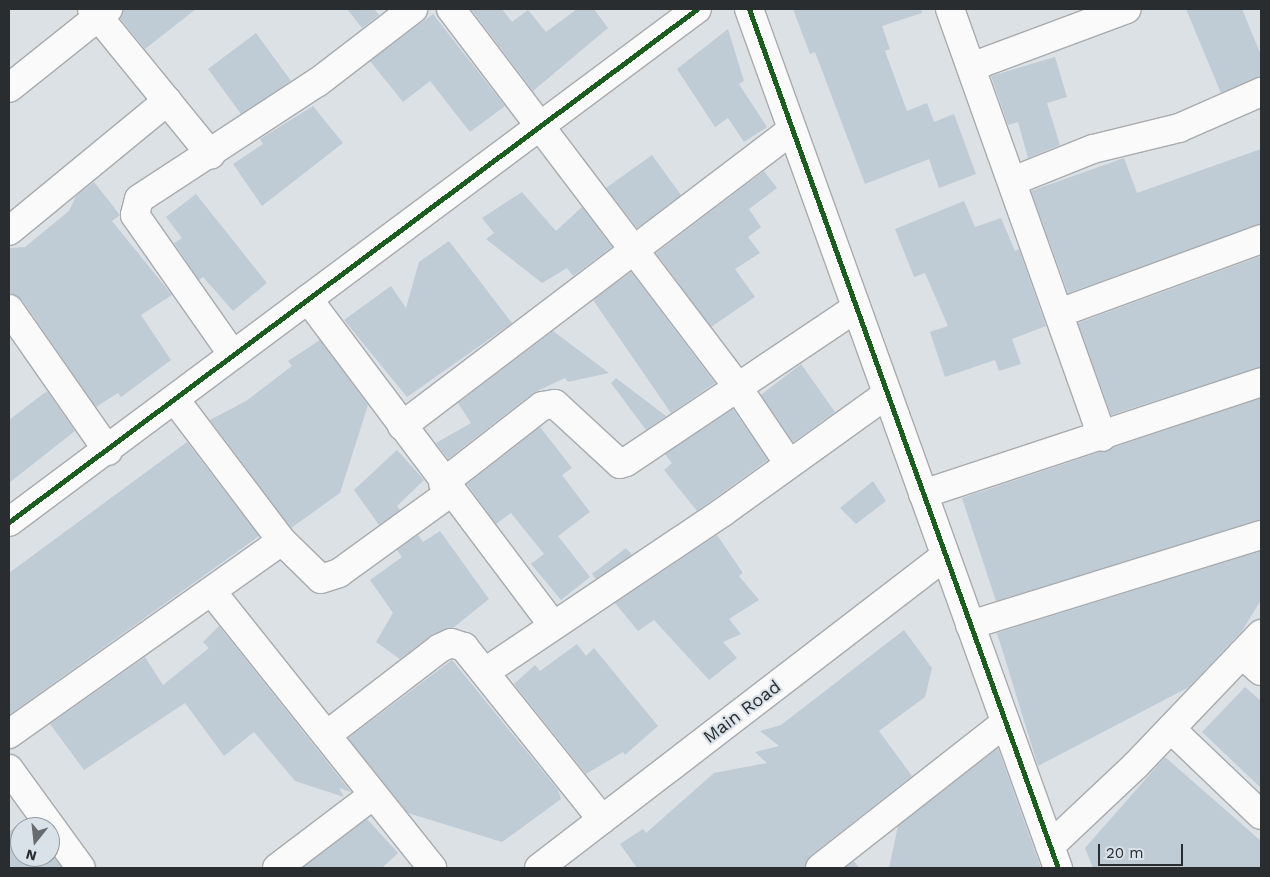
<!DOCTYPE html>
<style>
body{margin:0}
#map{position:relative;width:1270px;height:877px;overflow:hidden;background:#dce1e6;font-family:"Work Sans",sans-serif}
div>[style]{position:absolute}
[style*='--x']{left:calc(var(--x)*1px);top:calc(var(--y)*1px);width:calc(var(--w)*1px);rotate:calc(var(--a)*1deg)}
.building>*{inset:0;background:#bfcbd5}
.roads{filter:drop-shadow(1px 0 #a7abae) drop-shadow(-1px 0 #a7abae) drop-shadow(0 1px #a7abae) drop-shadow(0 -1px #a7abae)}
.minor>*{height:28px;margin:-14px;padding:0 14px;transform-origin:14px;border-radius:14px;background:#fafafb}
.cycleway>*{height:5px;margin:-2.5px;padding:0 2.5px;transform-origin:2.5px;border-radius:2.5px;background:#1b5e20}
span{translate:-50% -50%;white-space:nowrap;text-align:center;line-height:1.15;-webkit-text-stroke:4px #d9e1e9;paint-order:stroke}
.street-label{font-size:18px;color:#2a2d2f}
.frame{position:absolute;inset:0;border:10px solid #2a2d2f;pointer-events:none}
.north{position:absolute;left:10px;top:817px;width:50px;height:50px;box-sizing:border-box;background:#d9e1e9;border:1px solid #93999f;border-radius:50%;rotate:196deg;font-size:14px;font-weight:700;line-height:20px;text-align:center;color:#2a2d2f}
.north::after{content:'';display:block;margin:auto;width:18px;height:22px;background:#686c6f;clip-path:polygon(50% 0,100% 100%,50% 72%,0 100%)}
.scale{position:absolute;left:1098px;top:844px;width:85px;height:22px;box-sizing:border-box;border:2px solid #2a2d2f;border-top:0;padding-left:6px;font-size:15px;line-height:18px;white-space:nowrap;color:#2a2d2f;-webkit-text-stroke:4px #d9e1e9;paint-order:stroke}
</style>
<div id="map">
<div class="building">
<div style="clip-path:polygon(123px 9px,196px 9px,145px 49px,120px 18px)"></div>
<div style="clip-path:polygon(347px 9px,374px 9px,379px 15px,362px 28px)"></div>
<div style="clip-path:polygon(471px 9px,502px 9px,512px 22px,528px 10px,546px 32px,577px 9px,594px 9px,608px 28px,533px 91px)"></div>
<div style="clip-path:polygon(793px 9px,921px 9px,922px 13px,882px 26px,890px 49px,885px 51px,907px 111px,927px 103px,934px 122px,954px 114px,976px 174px,939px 188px,929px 159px,865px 184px,815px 52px,810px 54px)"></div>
<div style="clip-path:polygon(1186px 9px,1242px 9px,1261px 55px,1261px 77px,1221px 93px)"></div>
<div style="clip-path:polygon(433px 14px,505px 106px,470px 132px,430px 81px,403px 102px,370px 61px)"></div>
<div style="clip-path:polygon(728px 29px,744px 81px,739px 84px,767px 127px,744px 142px,728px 118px,715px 127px,677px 69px)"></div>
<div style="clip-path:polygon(256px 33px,291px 81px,241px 114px,208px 69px)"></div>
<div style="clip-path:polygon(1055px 57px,1067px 97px,1047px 103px,1060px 145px,1028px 158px,1018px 122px,1008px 125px,991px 76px)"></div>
<div style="clip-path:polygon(313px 106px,343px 143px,262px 206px,233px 164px,263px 144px,260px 139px)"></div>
<div style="clip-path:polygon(1261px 149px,1261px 224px,1068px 293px,1031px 191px,1124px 158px,1137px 193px)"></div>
<div style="clip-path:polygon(652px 155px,681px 195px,637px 228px,606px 188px)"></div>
<div style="clip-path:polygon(764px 171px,777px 188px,749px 209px,761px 227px,748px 237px,760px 253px,735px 269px,755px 297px,711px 327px,656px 253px)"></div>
<div style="clip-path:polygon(94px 182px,120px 215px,112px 221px,172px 295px,141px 315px,171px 360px,121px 397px,118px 393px,96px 407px,22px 300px,9px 292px,9px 248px,25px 247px,69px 211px,76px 196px)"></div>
<div style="clip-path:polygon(522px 192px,556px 231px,582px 207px,612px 247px,573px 276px,567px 268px,542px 283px,486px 239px,494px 233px,482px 218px)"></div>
<div style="clip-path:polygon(196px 194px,267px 283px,233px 311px,203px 277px,199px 280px,174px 243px,182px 238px,166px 217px)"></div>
<div style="clip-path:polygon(964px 201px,975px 227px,1001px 218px,1015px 251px,1019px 249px,1046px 326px,1012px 339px,1021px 364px,999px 371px,995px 360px,945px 377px,930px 332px,948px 326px,925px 273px,914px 277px,895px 229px)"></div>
<div style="clip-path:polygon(449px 241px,512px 323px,407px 397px,344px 320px,391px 286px,406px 308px,419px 262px)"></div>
<div style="clip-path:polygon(1261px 256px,1261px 367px,1111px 415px,1078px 323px)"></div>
<div style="clip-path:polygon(631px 272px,715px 383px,671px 413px,593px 300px)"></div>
<div style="clip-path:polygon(553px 331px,609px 373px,568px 382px,565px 378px,533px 393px,448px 459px,436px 443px,471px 423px,458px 403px)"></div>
<div style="clip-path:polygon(320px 340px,368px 405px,340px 493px,291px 528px,210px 420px,246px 401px,292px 366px,288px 361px)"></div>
<div style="clip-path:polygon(801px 364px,835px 412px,793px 442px,761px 395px)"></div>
<div style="clip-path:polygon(616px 378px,666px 416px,646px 430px,611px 383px)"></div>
<div style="clip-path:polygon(47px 391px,75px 431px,9px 483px,9px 420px)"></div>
<div style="clip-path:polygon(1261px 398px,1261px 520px,996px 601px,962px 498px)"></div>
<div style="clip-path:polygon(733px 409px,768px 460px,697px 511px,664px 470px,672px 463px,665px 454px)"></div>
<div style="clip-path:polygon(540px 427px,572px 468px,562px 475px,590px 512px,558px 536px,590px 577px,561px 600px,531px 564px,544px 554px,511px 513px,496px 524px,467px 484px)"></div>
<div style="clip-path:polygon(187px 442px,259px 536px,9px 715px,9px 573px)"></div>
<div style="clip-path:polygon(397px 450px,424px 480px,397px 506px,400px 510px,379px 525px,354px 490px)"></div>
<div style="clip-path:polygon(873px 481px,886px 501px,856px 524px,840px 508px)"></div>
<div style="clip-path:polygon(440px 531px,489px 599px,453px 628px,433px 634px,400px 659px,376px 642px,393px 613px,370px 580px,402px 557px,397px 550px,418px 535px,423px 542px)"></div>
<div style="clip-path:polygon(717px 535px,743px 573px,739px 576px,759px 600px,729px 619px,741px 634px,723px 642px,737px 658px,709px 680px,654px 620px,638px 631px,615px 603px)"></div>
<div style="clip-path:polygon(626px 548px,632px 555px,596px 579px,592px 574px)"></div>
<div style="clip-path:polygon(1261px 551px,1261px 600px,1242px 631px,1189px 687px,1038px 766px,997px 633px)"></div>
<div style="clip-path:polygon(219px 626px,351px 792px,339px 788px,344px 797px,295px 781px,254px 732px,224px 756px,185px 703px,84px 770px,50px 724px,145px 657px,163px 685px,209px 648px,203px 642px)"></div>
<div style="clip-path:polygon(904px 630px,932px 668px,925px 697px,879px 731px,912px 776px,810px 856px,805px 868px,637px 868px,620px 844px,643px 829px,646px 833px,714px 773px,767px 763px,755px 752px,779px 746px,760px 731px,781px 725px)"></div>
<div style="clip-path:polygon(577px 644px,586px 656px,594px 648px,658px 726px,625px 755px,623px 752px,586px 774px,514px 684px,535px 665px,540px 671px)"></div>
<div style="clip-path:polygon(452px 660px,558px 790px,561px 799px,502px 842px,408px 813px,348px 738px)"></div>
<div style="clip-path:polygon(1245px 687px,1261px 701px,1261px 788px,1202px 732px)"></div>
<div style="clip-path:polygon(998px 748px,1041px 868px,889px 868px,898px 826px)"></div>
<div style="clip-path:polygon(1165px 757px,1261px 841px,1261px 868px,1093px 868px,1085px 848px)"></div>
<div style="clip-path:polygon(26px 819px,32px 827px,20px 827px,20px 857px,50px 857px,50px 852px,62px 868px,9px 868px,9px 832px)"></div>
<div style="clip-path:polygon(367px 819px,398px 853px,382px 868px,302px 868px)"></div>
<div style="clip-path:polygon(854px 861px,859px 868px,845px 868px)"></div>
</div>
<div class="roads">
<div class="minor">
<div style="--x:92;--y:9;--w:188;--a:50.8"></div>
<div style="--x:451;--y:9;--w:472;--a:52.8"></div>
<div style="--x:736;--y:385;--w:95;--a:56.1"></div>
<div style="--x:749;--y:9;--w:913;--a:70.22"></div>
<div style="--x:950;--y:9;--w:454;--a:70.4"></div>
<div style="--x:971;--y:67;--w:166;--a:-20.4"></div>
<div style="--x:9;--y:88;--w:127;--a:-38.6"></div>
<div style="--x:1013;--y:181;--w:86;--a:-21.8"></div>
<div style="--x:1093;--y:149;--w:89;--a:-13.7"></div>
<div style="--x:1179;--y:128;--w:90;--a:-23.7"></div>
<div style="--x:9;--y:231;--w:205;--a:-39.4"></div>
<div style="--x:308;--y:299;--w:408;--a:53.1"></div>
<div style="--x:9;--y:309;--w:173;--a:55.1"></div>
<div style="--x:1059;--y:313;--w:215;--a:-20.1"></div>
<div style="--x:233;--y:355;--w:171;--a:-125"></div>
<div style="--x:135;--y:215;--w:16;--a:-76"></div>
<div style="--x:139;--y:199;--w:214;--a:-33.2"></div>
<div style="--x:318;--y:82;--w:120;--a:-37.5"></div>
<div style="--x:176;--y:401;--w:176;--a:52.9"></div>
<div style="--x:282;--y:541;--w:54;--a:44.3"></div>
<div style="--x:321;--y:579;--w:19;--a:-18"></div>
<div style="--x:339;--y:573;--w:138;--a:-35.9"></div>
<div style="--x:402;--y:426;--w:490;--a:-37.2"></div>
<div style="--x:443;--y:483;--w:125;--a:-37.9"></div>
<div style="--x:542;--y:406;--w:13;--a:-9"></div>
<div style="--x:555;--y:404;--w:88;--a:42.7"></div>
<div style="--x:620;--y:464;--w:6;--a:-18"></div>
<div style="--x:626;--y:462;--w:277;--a:-33.8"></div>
<div style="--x:923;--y:494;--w:356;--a:-18.3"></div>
<div style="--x:9;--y:522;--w:858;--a:-36.71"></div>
<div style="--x:212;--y:592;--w:353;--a:51.4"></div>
<div style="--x:970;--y:625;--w:305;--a:-17.2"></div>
<div style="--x:1242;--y:654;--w:25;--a:42"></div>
<div style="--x:485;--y:672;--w:287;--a:-33.9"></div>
<div style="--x:723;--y:512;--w:202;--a:-35.7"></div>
<div style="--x:1171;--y:729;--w:124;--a:43.7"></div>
<div style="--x:9;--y:734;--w:334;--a:-35.3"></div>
<div style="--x:328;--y:734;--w:141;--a:-37.5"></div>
<div style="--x:440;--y:648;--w:12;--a:-24"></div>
<div style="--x:451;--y:643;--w:14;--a:17"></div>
<div style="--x:464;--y:647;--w:221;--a:51.3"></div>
<div style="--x:9;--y:769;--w:122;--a:54"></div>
<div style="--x:1050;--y:846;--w:118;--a:-43.3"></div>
<div style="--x:1136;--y:765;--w:181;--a:-46.3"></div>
<div style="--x:277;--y:868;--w:121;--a:-37.2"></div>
<div style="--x:539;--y:868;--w:512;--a:-37.54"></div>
<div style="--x:820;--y:868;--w:235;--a:-38.1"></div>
</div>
</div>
<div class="cycleway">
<div style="--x:749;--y:9;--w:913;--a:70.22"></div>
<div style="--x:9;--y:522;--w:858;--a:-36.71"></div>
</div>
<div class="street-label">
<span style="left:742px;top:712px;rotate:-37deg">Main Road</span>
</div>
<div class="frame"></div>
<div class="north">N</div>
<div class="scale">20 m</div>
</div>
